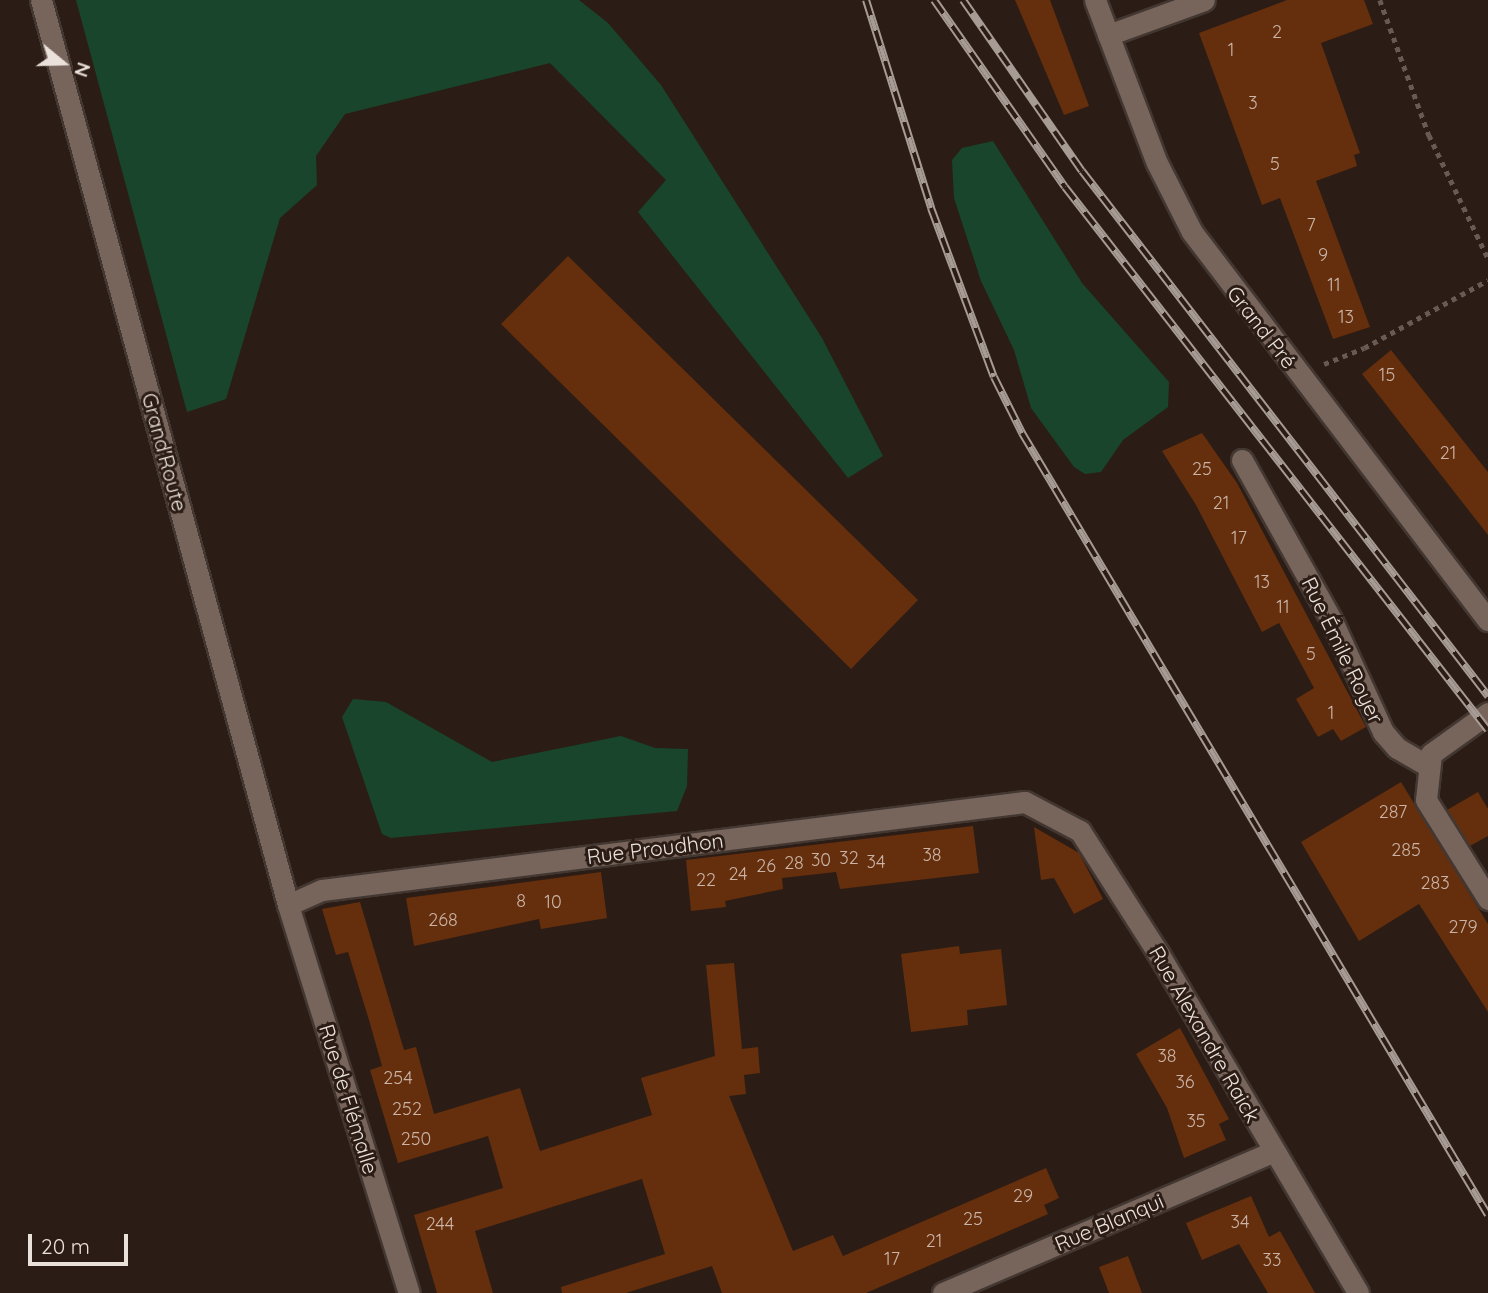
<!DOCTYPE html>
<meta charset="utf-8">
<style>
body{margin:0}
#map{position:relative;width:1488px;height:1293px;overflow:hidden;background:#2b1d15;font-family:Quicksand,sans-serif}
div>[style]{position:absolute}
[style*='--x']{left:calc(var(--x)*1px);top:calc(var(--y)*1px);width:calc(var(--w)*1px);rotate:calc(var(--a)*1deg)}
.green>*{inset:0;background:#18452b}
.building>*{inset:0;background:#652e0c}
.path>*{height:4.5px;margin-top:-2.25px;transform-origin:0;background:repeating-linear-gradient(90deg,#685b54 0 5px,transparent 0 10px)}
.roads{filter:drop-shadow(2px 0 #433732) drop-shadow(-2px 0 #433732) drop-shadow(0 2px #433732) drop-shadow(0 -2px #433732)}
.minor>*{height:21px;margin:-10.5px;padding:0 10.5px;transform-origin:10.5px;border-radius:10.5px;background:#77655c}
.rail>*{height:8px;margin-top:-4px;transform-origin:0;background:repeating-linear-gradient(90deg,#2b1d15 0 16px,#a79b95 0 32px);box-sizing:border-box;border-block:2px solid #a79b95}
span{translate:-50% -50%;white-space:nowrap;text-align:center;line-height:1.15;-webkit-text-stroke:6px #2b1d15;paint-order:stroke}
.number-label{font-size:18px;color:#cab4a7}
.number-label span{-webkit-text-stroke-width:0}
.street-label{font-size:21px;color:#ebe1db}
.north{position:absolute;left:28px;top:28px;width:70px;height:70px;-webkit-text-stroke:5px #2b1d15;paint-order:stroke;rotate:109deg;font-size:19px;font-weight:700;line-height:28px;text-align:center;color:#ebe1db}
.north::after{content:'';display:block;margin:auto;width:24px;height:32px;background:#ebe1db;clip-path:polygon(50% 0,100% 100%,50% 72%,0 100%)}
.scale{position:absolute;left:28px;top:1234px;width:100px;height:32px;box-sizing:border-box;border:4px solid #ebe1db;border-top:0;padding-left:9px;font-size:21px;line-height:24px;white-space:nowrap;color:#ebe1db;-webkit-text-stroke:5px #2b1d15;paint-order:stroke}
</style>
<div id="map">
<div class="green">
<div style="clip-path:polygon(76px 0,579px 0,608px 23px,661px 85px,822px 338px,883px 456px,848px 478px,638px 212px,666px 180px,550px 63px,345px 114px,316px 156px,317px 185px,280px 218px,226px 399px,187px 412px)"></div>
<div style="clip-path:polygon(993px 141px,1082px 283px,1169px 382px,1168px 407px,1123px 440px,1101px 472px,1085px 474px,1074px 467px,1031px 408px,1014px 350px,981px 281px,954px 198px,952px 160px,962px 148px)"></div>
<div style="clip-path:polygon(353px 699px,386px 702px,492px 762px,621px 736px,655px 748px,688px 749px,687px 786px,677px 811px,391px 838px,382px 834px,342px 717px)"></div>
</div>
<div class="building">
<div style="clip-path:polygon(1015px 0,1050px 0,1089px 106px,1064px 115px)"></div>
<div style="clip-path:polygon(1287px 0,1364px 0,1373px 24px,1321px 43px,1360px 153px,1354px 155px,1357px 166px,1316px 181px,1370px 327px,1333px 339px,1280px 198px,1262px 205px,1199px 33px)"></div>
<div style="clip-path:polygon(568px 256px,918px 600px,851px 669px,501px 324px)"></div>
<div style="clip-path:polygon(1391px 350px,1488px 472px,1488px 535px,1362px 374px)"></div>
<div style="clip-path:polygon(1202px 433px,1237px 483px,1366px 727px,1341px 741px,1333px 729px,1318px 737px,1296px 699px,1314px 688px,1279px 623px,1262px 632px,1196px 505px,1162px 451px)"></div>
<div style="clip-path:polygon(1401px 782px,1488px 924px,1488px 1012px,1419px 904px,1359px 941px,1301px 842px)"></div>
<div style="clip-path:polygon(1478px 792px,1488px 809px,1488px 836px,1470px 846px,1447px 810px)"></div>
<div style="clip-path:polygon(973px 826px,979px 873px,840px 889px,836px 872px,782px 878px,783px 889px,725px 901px,726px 907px,691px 911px,686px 860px)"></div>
<div style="clip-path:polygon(1034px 827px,1079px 853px,1103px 899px,1074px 914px,1054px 878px,1041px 880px)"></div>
<div style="clip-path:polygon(601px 872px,607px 918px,541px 929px,539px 919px,414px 946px,406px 898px)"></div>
<div style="clip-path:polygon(360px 902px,404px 1050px,416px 1047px,434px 1114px,520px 1088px,540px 1151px,652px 1115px,641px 1078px,715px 1056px,706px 965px,734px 963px,742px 1049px,758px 1047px,760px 1073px,744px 1075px,746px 1094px,729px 1096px,793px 1251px,833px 1235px,843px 1256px,1046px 1168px,1059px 1198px,1044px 1205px,1048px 1214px,866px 1293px,722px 1293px,712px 1266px,626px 1293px,562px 1293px,561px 1287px,665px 1254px,642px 1179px,475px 1231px,493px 1293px,437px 1293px,414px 1215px,503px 1188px,488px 1136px,398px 1163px,370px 1070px,382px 1066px,369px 1020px,348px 952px,336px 955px,322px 909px)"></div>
<div style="clip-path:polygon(959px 946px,960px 954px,1001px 949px,1007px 1005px,967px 1010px,968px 1025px,911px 1032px,901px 954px)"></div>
<div style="clip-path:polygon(1180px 1028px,1229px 1119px,1219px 1124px,1226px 1140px,1184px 1158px,1167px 1108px,1136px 1054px)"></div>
<div style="clip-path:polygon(1251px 1196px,1269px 1237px,1280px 1231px,1315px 1293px,1268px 1293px,1239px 1244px,1202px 1260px,1186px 1223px)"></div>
<div style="clip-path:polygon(1128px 1256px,1142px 1293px,1109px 1293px,1099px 1267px)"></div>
</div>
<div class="path">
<div style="--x:1380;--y:0;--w:144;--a:70.1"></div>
<div style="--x:1429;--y:135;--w:136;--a:64.4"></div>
<div style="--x:1324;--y:364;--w:43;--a:-21.8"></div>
<div style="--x:1364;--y:348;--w:141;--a:-28.7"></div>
</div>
<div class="roads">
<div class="minor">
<div style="--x:41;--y:0;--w:938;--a:74.73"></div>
<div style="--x:288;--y:905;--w:406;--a:72.7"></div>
<div style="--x:1095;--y:0;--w:174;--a:69.2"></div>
<div style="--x:1157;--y:163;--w:77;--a:63.1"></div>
<div style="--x:1192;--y:232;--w:488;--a:52.7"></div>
<div style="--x:1108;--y:35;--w:102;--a:-20"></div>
<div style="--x:1242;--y:460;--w:184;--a:60.8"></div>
<div style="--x:1332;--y:621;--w:122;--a:65.3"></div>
<div style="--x:1383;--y:732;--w:21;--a:49"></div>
<div style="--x:1397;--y:748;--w:34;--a:30"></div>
<div style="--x:1488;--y:713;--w:70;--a:144.3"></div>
<div style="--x:1431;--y:754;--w:46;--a:96.2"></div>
<div style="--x:1426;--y:800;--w:117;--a:57.9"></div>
<div style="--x:288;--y:905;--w:37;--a:-24"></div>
<div style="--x:322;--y:890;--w:708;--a:-7.14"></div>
<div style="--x:1025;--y:802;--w:62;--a:27.8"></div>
<div style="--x:1080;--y:831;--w:145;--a:57.4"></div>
<div style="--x:1158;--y:953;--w:394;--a:59.5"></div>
<div style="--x:943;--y:1293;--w:360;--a:-23.2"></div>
</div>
</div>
<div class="rail">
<div style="--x:866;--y:0;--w:218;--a:72.6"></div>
<div style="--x:931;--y:208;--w:180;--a:69.6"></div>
<div style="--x:994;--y:377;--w:63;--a:63.4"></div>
<div style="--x:1022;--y:433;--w:910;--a:59.21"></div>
<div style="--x:934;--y:0;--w:228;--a:55"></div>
<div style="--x:1065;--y:187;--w:688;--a:52.08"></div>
<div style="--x:963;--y:0;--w:208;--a:55.2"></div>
<div style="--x:1082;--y:171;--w:664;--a:52.28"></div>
</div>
<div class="number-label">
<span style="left:1277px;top:32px">2</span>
<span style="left:1231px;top:50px">1</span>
<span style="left:1253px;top:103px">3</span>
<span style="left:1275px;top:164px">5</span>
<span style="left:1311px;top:225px">7</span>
<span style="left:1323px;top:255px">9</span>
<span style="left:1334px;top:285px">11</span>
<span style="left:1346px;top:317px">13</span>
<span style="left:1387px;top:375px">15</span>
<span style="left:1448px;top:453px">21</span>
<span style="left:1202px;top:469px">25</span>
<span style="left:1221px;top:503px">21</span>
<span style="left:1239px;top:538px">17</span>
<span style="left:1262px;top:582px">13</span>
<span style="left:1283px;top:607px">11</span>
<span style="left:1311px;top:654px">5</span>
<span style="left:1331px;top:713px">1</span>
<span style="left:1393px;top:812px">287</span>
<span style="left:1406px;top:850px">285</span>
<span style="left:932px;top:855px">38</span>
<span style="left:849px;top:858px">32</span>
<span style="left:821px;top:860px">30</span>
<span style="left:876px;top:862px">34</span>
<span style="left:794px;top:863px">28</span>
<span style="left:766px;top:866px">26</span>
<span style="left:738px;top:874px">24</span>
<span style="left:706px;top:880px">22</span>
<span style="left:1435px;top:883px">283</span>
<span style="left:521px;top:901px">8</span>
<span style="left:553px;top:902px">10</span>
<span style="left:443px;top:920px">268</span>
<span style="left:1463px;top:927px">279</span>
<span style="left:1167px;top:1056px">38</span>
<span style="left:398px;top:1078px">254</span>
<span style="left:1185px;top:1082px">36</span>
<span style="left:407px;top:1109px">252</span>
<span style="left:1196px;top:1121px">35</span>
<span style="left:416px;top:1139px">250</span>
<span style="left:1023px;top:1196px">29</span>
<span style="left:973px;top:1219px">25</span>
<span style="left:1240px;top:1222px">34</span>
<span style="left:440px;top:1224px">244</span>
<span style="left:934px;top:1241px">21</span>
<span style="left:892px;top:1259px">17</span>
<span style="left:1272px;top:1260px">33</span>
</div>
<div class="street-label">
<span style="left:1262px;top:327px;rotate:52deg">Grand Pré</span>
<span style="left:165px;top:452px;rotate:75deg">Grand'Route</span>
<span style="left:1343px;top:650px;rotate:64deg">Rue Émile Royer</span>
<span style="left:655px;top:848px;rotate:-7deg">Rue Proudhon</span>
<span style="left:1205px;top:1034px;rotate:60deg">Rue Alexandre Raick</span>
<span style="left:349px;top:1099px;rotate:73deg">Rue de Flémalle</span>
<span style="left:1109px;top:1222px;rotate:-23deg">Rue Blanqui</span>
</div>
<div class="north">N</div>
<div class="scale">20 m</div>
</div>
